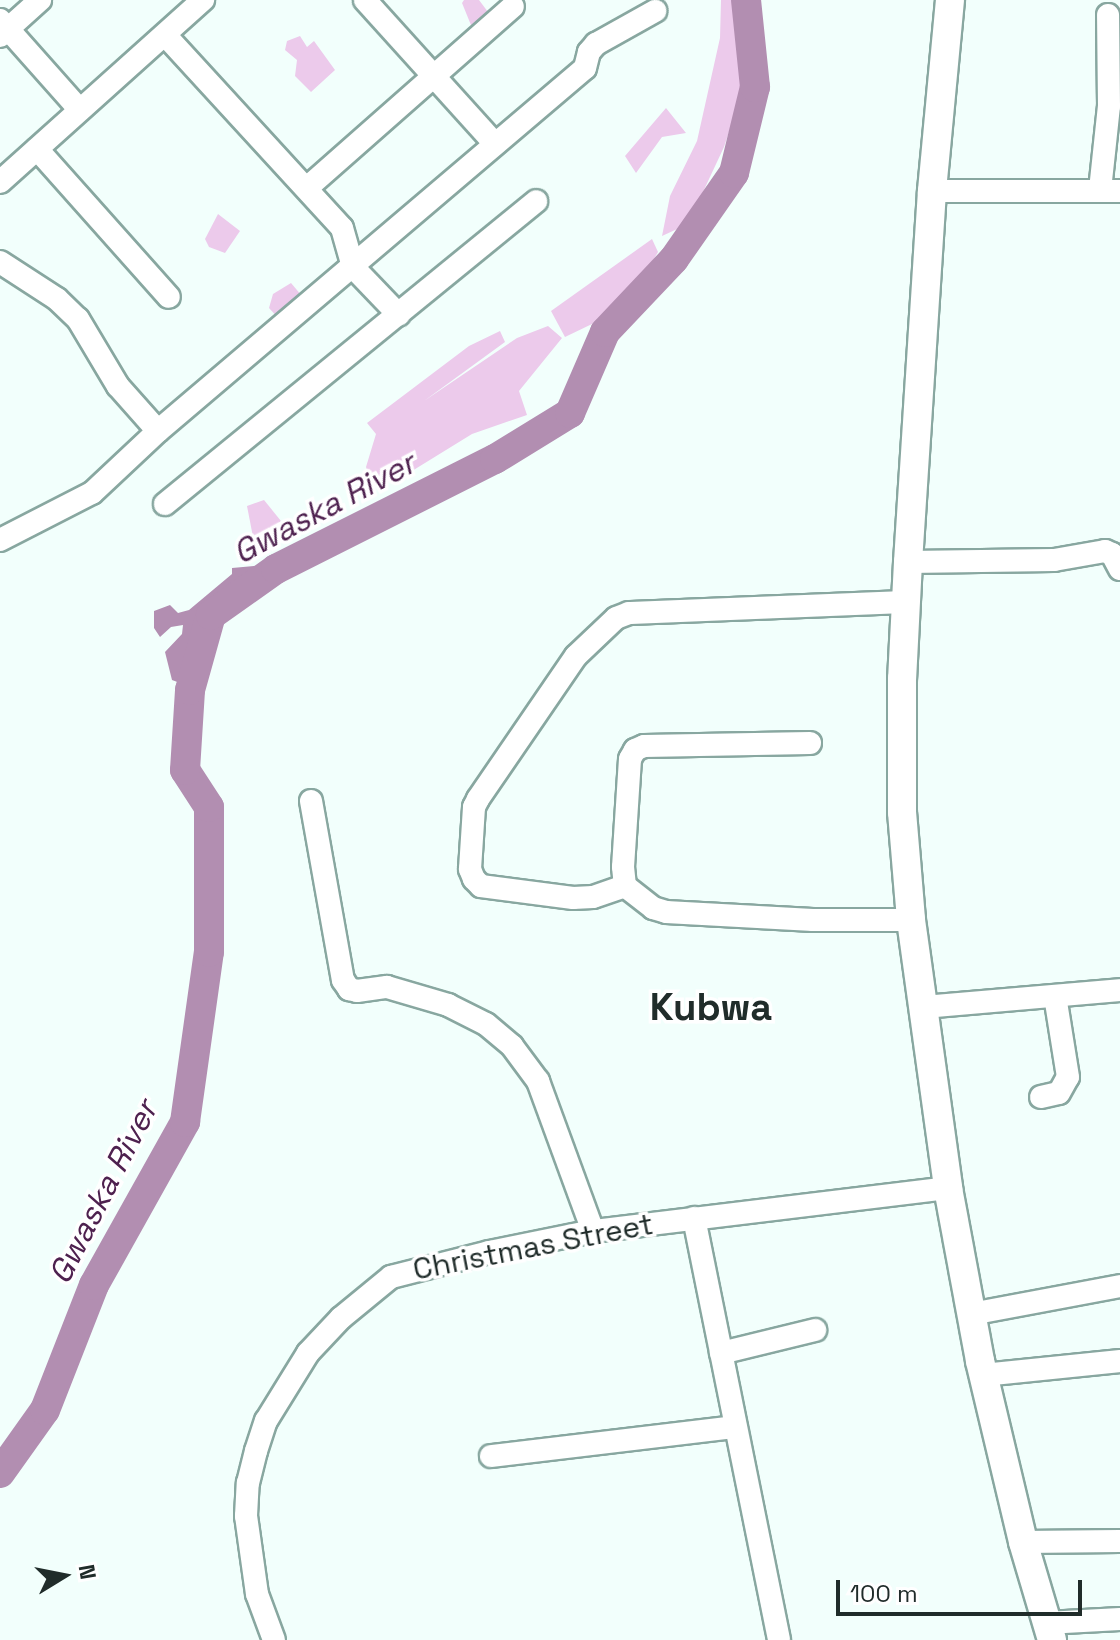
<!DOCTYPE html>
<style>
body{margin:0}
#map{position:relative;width:1120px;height:1640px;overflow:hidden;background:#f2fffc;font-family:"Space Grotesk",sans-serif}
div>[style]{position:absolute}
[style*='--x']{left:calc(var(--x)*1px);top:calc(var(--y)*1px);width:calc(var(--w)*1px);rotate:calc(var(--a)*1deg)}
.green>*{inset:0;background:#eccaeb}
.water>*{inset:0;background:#b28eb1}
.river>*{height:30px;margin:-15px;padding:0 15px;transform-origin:15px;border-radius:15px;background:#b28eb1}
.roads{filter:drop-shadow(2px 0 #88a7a0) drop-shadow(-2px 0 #88a7a0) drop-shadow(0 2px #88a7a0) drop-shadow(0 -2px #88a7a0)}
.minor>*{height:22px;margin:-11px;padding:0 11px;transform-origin:11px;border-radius:11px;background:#fff}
.major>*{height:28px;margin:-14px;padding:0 14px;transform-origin:14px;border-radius:14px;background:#fff}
span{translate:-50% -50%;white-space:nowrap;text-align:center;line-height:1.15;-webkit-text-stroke:7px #fff;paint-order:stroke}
.street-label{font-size:30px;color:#202c2a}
.water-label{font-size:32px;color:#4e214f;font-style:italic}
.district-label{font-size:38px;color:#202c2a;font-weight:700}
.north{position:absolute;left:24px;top:1536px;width:80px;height:80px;-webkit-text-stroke:6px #fff;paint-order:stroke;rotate:80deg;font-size:22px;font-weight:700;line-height:32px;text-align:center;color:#202c2a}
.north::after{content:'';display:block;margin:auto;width:28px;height:36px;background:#202c2a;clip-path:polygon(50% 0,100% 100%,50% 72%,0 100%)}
.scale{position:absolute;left:836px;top:1580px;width:246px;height:36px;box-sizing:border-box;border:4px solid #202c2a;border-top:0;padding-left:10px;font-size:24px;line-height:28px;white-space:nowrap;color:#202c2a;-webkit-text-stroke:6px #fff;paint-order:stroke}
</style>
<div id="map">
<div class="green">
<div style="clip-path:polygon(464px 0,479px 0,491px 16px,473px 30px,462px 3px)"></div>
<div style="clip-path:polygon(721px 0,738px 0,746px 80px,724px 147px,688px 224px,662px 236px,670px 196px,697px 141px,720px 38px)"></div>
<div style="clip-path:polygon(300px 36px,307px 47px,314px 41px,335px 70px,311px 92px,295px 76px,297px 60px,285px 50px,287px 41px)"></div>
<div style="clip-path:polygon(666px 108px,686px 133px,662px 137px,636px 173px,625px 156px)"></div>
<div style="clip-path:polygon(218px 214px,240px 231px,225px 253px,209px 247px,205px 239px)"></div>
<div style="clip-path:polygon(652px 239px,658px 252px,645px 274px,592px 324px,565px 337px,551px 311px)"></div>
<div style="clip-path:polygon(291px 283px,302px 296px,280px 320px,269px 308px,273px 294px)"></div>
<div style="clip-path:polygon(548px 326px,562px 338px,519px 391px,527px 415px,472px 434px,399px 479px,373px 486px,366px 467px,376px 434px,367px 423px,469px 346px,500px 331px,505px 342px,424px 401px,517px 338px)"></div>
<div style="clip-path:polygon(264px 500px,281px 521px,254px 542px,247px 506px)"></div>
</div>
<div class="water">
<div style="clip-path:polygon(254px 566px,262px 574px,206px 614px,188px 686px,172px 680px,165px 652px,182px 634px,183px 625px,171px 627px,160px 637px,154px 628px,154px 611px,170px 605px,178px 613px,189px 610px,232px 574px,232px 568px)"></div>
</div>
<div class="river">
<div style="--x:0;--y:1473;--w:77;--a:-54.5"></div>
<div style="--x:45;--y:1410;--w:134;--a:-68.6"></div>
<div style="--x:94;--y:1285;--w:187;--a:-60.8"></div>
<div style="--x:185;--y:1122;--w:172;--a:-82"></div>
<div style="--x:209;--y:952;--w:145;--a:-90"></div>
<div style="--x:209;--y:807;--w:44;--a:-123"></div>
<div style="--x:185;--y:770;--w:80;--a:-86.4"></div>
<div style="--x:190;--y:690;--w:78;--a:-74.4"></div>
<div style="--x:211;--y:615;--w:80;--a:-35.3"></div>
<div style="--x:276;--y:569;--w:245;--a:-26.7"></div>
<div style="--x:495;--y:459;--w:88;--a:-31.5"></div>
<div style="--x:570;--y:413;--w:88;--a:-66.6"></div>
<div style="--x:605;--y:332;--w:100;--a:-46.6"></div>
<div style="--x:674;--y:259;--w:105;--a:-55.1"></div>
<div style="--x:734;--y:173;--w:89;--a:-76.3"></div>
<div style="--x:755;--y:87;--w:87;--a:-95.9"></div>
</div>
<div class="roads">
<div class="minor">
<div style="--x:365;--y:0;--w:194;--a:47.9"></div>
<div style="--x:0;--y:20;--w:120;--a:48.4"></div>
<div style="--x:0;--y:36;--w:54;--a:-42"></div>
<div style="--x:166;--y:36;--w:260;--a:47.5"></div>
<div style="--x:342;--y:228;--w:41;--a:74.2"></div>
<div style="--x:353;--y:267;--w:66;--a:46.2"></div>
<div style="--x:37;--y:149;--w:198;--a:48.3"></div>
<div style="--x:0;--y:182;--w:273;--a:-41.9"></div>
<div style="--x:308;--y:187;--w:273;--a:-41.4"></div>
<div style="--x:1100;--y:190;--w:84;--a:-83.9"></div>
<div style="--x:1109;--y:106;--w:91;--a:-90.6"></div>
<div style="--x:932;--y:191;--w:188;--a:0"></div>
<div style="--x:0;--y:262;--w:68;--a:33"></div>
<div style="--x:57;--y:299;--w:29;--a:44"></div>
<div style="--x:78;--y:319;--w:78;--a:59.2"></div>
<div style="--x:118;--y:386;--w:60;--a:48.4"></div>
<div style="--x:165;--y:504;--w:479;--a:-39.2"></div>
<div style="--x:0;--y:540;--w:103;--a:-27.1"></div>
<div style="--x:92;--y:493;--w:91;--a:-43.2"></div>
<div style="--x:158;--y:431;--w:560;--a:-40.37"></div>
<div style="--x:585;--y:68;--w:16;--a:-76"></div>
<div style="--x:589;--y:52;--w:11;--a:-49"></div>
<div style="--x:596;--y:44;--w:68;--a:-29.2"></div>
<div style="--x:908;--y:562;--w:146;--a:-0.8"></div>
<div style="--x:1054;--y:560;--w:52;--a:-10"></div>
<div style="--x:1105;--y:551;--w:8;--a:23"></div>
<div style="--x:1112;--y:554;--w:17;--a:62"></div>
<div style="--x:810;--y:743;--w:166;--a:179"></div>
<div style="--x:644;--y:746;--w:10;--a:156"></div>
<div style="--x:635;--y:750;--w:10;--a:119"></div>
<div style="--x:630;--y:759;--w:108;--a:93.7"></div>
<div style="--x:623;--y:867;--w:19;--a:84"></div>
<div style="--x:625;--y:886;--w:36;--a:38"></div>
<div style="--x:653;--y:908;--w:14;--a:17"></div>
<div style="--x:666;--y:912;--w:147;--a:3.1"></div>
<div style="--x:813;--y:920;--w:98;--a:0"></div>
<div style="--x:311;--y:801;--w:182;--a:79.9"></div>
<div style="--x:343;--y:980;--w:11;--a:56"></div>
<div style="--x:349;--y:989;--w:8;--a:14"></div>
<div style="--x:357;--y:991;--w:30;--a:-8"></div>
<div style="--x:387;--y:987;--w:64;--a:16.4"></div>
<div style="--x:448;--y:1005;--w:42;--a:26.6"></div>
<div style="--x:486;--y:1024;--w:34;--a:40"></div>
<div style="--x:512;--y:1046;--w:44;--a:53.4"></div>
<div style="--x:538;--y:1081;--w:160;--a:69.9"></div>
<div style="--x:625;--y:886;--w:34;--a:161"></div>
<div style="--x:593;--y:897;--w:20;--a:177"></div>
<div style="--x:573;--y:898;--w:93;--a:-172.6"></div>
<div style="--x:481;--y:886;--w:10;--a:-135"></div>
<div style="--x:474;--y:879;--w:11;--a:-112"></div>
<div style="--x:470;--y:869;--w:62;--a:-86.3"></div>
<div style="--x:474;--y:807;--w:9;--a:-63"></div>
<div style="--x:478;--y:799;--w:173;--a:-55.6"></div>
<div style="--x:576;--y:656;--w:55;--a:-43.5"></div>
<div style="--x:616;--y:618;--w:14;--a:-21"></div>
<div style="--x:629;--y:613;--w:277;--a:-2.3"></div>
<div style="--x:923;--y:1007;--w:198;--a:-4.9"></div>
<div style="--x:1041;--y:1097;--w:18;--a:-13"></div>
<div style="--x:1059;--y:1093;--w:18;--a:-61"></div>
<div style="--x:1068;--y:1077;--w:82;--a:-99.1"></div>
<div style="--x:694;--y:1218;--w:430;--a:78.6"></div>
<div style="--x:971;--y:1314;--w:152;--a:-10.6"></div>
<div style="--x:721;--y:1353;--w:97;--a:-13.7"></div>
<div style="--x:983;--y:1375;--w:138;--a:-5.8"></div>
<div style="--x:491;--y:1456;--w:246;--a:-6.8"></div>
<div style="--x:1023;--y:1542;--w:97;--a:-0.6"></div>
<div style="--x:1046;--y:1623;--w:74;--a:-3.1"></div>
<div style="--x:274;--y:1640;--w:49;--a:-110.3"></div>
<div style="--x:257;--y:1594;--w:79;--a:-98"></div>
<div style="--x:246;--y:1516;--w:33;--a:-87"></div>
<div style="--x:248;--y:1483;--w:33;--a:-76"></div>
<div style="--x:256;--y:1451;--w:32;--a:-72"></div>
<div style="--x:266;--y:1421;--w:80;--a:-58.3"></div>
<div style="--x:308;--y:1353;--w:48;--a:-46.7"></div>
<div style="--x:341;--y:1318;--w:65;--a:-39.4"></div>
<div style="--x:391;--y:1277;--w:101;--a:-14.3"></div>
<div style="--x:489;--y:1252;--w:106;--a:-11.4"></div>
<div style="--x:593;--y:1231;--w:358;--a:-6.9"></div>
</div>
<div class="major">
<div style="--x:950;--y:0;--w:192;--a:95.4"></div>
<div style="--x:932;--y:191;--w:372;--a:93.7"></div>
<div style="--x:908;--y:562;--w:117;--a:92.9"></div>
<div style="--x:902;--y:679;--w:133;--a:90"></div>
<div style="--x:902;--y:812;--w:108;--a:85.2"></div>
<div style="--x:911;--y:920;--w:271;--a:82.1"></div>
<div style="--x:948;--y:1188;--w:176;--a:79.5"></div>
<div style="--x:980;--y:1361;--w:186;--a:76.6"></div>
<div style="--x:1023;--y:1542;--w:102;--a:73.5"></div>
</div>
</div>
<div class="street-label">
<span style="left:533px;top:1247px;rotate:-11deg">Christmas Street</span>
</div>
<div class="water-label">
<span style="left:324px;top:508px;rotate:-28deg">Gwaska River</span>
<span style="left:103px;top:1192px;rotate:-63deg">Gwaska River</span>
</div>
<div class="district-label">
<span style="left:711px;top:1008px">Kubwa</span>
</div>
<div class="north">N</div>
<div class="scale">100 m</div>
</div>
